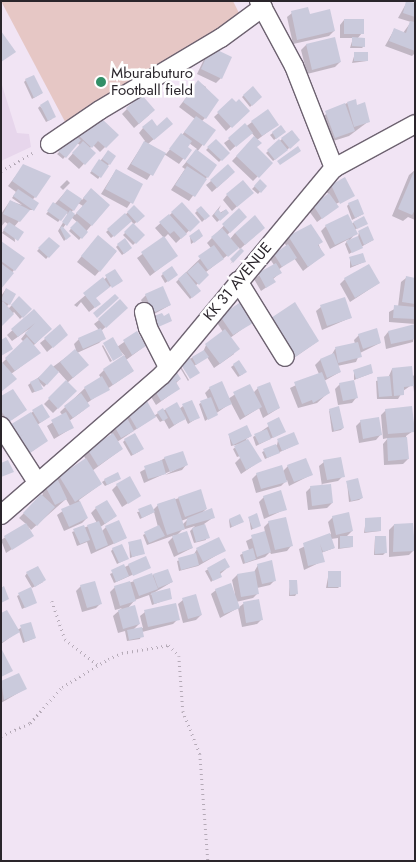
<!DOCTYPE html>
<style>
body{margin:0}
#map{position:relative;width:416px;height:862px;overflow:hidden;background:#f1e4f4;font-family:Jost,sans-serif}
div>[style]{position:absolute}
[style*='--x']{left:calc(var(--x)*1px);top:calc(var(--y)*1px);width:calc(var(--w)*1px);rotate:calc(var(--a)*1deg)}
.built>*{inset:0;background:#e7d6ec}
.green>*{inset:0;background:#e6c7c5}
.shadow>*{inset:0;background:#0003}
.building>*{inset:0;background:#cacadc}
.path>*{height:2.5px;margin-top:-1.25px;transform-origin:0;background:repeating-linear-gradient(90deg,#b5aab7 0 1px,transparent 0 5px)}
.roads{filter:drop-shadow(1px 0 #6d6270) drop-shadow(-1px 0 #6d6270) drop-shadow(0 1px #6d6270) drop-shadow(0 -1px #6d6270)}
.minor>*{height:18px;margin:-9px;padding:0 9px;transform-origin:9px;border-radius:9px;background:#fff}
.dots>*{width:14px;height:14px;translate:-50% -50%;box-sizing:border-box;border:2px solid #fff;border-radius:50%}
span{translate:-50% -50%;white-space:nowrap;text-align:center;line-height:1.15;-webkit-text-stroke:5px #fff;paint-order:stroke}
.poi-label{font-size:15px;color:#2a252b}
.left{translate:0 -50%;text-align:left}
.street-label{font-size:15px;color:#2a252b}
.frame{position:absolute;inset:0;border:2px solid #2a252b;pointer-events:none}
</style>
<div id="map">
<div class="built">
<div style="clip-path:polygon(1px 82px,17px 133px,29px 134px,31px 147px,1px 161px)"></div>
</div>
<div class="green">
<div style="clip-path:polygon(1px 1px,233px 1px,248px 31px,71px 133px)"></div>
</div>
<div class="shadow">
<div style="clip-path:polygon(407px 2px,415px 5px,415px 53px,412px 56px,385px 46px,394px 30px,403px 33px,411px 22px,398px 18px)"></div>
<div style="clip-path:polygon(292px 13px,309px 15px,334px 31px,329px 36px,293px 44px,287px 17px)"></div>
<div style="clip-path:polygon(344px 20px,362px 33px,357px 39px,364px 46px,362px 48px,350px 48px,353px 38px,340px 38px,340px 25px)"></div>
<div style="clip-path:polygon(334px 38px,340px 62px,335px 67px,307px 74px,301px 50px,306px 45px)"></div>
<div style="clip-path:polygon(207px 53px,221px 78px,216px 83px,197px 74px)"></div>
<div style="clip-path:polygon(355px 53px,367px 61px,352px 63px)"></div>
<div style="clip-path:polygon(26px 80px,42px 93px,32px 99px,24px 82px)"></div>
<div style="clip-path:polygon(198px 82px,206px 87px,205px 118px,202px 121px,214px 130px,197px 152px,216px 165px,189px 201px,171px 190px,185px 169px,182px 167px,197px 149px,189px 143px,186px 147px,190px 150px,179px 164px,164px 154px,147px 180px,127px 169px,145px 141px,139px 133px,143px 128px,167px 128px,148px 144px,166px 154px,182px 135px,195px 119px,179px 107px)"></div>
<div style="clip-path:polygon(252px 88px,260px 97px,250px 107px,242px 97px)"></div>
<div style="clip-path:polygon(232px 100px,248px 111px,226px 131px,214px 117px)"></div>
<div style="clip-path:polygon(347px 103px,356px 106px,369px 121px,349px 136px,330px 142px,321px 117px)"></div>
<div style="clip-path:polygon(40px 106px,52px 119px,46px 122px,38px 108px)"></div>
<div style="clip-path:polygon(127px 109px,149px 115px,134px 128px,122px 114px)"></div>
<div style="clip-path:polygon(252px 122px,277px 125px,257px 140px,255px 147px,271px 163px,253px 181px,232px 161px,255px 137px,251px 132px,230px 151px,224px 143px)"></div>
<div style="clip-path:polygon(86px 127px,90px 131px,117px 135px,100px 152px,93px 145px,89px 149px,94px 153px,79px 169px,68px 159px,80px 145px,77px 143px,63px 159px,57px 154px)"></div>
<div style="clip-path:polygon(281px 127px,282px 134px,274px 140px,270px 135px)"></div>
<div style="clip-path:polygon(291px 131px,299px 140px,273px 161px,266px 153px)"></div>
<div style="clip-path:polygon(216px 140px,228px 153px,219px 162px,206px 150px)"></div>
<div style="clip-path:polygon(106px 154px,109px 164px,98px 179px,90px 173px)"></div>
<div style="clip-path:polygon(24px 165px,35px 197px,32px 200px,33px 210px,28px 210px,14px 227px,15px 242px,2px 233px,8px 224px,5px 222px,1px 227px,1px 214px,10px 201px,22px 205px,12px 198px,16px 192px,8px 186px)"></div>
<div style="clip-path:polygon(116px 170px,142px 185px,127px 208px,101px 194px)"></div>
<div style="clip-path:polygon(415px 170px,415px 220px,408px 217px,403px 221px,392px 216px,409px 175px)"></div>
<div style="clip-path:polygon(229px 177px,212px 192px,206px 185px,211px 181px)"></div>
<div style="clip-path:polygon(345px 179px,353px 195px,334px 205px,332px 211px,317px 222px,309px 211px,329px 195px,326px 191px,331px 186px)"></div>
<div style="clip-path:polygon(67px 180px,70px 183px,63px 190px,60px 187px)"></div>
<div style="clip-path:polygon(260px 181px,265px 186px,258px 194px,252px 189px)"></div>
<div style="clip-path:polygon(evenodd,67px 190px,82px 200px,86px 195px,108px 205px,79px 240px,69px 231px,77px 222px,71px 217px,63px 228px,69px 236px,64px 241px,58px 231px,68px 214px,66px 213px,58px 222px,46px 214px,67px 190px,78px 203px,83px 206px,75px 215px,71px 213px,78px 203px)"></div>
<div style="clip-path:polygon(227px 195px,247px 197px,232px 211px,223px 200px)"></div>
<div style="clip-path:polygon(182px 204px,198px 222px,176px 243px,168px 234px,164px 238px,176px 256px,150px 276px,137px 258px,164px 238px,155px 228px)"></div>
<div style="clip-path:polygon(349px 204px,363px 214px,352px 220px,347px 206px)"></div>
<div style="clip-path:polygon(221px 205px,216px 215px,225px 210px,227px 213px,217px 222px,212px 216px)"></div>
<div style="clip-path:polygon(134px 207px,143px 216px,133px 225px,143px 235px,133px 245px,123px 235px,134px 224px,131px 221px,111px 238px,106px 232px)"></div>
<div style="clip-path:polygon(201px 207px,208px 216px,202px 222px,195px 213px)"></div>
<div style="clip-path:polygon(239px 210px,246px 217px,227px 235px,230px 239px,235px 233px,259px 232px,240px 249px,243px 251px,230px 264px,241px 250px,238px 247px,206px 272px,208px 275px,195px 286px,199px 291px,190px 299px,176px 282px,211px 248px,207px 243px)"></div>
<div style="clip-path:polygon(354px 223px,364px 225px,354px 230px,356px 233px,348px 242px,358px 237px,359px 232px,373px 240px,349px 254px,345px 244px,349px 239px,330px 249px,321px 231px,326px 226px)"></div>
<div style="clip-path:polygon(311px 226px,323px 255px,303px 271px,294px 258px,278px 270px,280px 273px,273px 279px,274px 282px,261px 291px,254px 279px,274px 265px,270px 259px,287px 247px,284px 242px,288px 237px)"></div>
<div style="clip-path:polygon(190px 237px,200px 238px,191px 244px)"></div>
<div style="clip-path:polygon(49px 238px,58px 246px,46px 259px,37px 251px)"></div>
<div style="clip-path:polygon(93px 242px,116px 252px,95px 276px,77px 262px)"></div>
<div style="clip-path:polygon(1px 243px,14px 270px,1px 287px)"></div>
<div style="clip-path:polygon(118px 245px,129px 250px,122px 255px,116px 247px)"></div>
<div style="clip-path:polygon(350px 259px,364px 262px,350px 268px)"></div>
<div style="clip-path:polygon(115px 270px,119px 283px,109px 287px,95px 298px,99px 303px,94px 308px,89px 312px,81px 302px,77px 307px,74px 305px)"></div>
<div style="clip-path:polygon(163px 274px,174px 277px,165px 283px,161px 276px)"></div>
<div style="clip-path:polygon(406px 278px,415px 279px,415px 324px,389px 322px,389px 312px,398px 307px,401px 282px)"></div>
<div style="clip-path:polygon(345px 279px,379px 283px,350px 302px,340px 284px)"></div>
<div style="clip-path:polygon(6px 289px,9px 304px,6px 307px,9px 308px,19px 298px,30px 309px,20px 319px,14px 312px,1px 325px,1px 296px)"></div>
<div style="clip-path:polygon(146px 295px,170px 305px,149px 317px,141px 300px)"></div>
<div style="clip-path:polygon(321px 307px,350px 318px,322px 330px,316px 311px)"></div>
<div style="clip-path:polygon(34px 311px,50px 329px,33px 346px,39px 353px,11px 374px,2px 363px,24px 342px,21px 339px,29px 329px,12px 341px,7px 335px)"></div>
<div style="clip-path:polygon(121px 313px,101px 331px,104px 338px,99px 343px,77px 353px,82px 370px,67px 383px,75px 391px,53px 413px,44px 404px,67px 381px,58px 371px,44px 387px,38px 381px,39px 390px,32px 393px,28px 385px,76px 350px,74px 344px,79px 339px,99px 330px,94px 324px,99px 320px)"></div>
<div style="clip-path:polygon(221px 316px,256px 319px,230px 338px,234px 354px,214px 368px,207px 357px,194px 366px,198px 373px,191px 378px,182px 363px,203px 352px,206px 345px,223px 332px,216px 321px)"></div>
<div style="clip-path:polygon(415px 325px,413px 342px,386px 349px,384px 337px,388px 332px)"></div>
<div style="clip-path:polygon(261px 328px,318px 341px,284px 365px)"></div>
<div style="clip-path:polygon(137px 333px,145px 346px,126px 360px,133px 371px,87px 403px,84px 410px,69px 421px,72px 428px,54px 439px,47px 426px,63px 416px,60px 412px,85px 388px,101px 378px,99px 375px,104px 370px,125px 356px,117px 347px)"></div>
<div style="clip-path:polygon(359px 335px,380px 343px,360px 353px,356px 362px,337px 366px,340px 372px,324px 381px,328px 393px,317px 403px,298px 408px,290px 388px,319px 374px,315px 365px,320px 360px,331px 356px,335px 349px,355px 344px,354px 340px)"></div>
<div style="clip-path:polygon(45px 339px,62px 339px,47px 352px,40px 343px)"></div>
<div style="clip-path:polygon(103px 345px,112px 361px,110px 362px,102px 346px)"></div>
<div style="clip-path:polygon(238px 362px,243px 374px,238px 377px,231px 367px)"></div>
<div style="clip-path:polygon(180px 365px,189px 380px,188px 381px,179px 366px)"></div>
<div style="clip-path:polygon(392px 369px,412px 377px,415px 374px,415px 400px,413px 384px,403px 391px,398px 399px,377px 399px,376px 381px,388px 378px)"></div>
<div style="clip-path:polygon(354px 371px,372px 373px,354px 380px)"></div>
<div style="clip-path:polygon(180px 379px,175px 384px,178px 389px,156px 405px,148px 392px)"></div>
<div style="clip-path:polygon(340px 384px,356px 398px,352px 403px,338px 405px,335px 389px)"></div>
<div style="clip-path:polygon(249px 385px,253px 393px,258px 388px,279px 408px,263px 418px,259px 408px,240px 420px,231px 403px,205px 421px,199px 404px,208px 399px,205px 393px,210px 388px,228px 399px)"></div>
<div style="clip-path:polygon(1px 398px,25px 410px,3px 426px,1px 423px)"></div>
<div style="clip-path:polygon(41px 406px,46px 419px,37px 425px,46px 441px,19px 461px,1px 434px)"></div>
<div style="clip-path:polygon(183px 406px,199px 417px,188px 424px,185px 418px,169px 429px,164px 420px,160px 422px,156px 416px,117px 442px,122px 449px,92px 471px,101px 484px,79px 500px,87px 518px,82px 523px,64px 531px,57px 515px,70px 506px,66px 499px,31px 530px,28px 526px,32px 536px,6px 553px,1px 540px,26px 524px,19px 518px,43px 494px,40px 490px,86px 460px,84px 456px,88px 451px,112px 435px,108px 427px,128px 413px,154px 416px,162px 410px,179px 409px)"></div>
<div style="clip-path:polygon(329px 410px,343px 428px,341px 430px,332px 432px)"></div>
<div style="clip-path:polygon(386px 410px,413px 431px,406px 436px,408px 459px,403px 464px,384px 465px,383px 444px,388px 438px,383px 439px,381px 415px)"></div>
<div style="clip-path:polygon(279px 419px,284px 432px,256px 446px,253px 437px)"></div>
<div style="clip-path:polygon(361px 421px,381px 434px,382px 433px,376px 440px,359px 443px,356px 426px)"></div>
<div style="clip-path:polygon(229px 435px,251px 436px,246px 439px,260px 461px,241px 474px,235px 463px,243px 455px,237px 457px,233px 449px,240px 444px,231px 446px)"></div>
<div style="clip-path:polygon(125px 440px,140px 451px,131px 456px,123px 442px)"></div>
<div style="clip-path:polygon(278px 440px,297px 444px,265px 459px,262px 452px,277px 445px)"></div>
<div style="clip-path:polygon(165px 458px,186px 465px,182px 470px,165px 475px,182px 466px,144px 483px,140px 472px)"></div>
<div style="clip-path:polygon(324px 462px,343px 476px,338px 481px,322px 484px,332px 503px,327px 508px,308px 510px,306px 492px,311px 487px,322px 486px,319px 466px)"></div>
<div style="clip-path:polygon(288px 466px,311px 475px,289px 486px,287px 480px,281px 486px,256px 493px,252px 479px,257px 474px,283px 471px)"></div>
<div style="clip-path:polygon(119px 479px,105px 486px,102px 482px,105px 480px)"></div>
<div style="clip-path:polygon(347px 482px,362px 498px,359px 500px,349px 502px)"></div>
<div style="clip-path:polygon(117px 485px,139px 496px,122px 507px,112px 490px)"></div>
<div style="clip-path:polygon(264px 497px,286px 509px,264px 519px,259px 502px)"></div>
<div style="clip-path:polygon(evenodd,179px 498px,206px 509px,201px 514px,214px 517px,204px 524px,206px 540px,194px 543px,190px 531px,195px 526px,182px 530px,176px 536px,192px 548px,174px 557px,168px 542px,175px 535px,147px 545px,143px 535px,158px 527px,154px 512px,140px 519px,137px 512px,153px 510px,158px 505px,179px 498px,189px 518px,182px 525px,181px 521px,189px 518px)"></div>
<div style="clip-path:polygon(96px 508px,116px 516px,99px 528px,102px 531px,106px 527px,126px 538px,91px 554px,87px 542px,77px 546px,72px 532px,97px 523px,91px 513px)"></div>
<div style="clip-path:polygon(333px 517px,352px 531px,346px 537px,352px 547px,338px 549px,338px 538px,331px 539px,334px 548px,321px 553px,323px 561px,304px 570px,299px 549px,331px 534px,328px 522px)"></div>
<div style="clip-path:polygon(249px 518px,260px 525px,251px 530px)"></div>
<div style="clip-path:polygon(366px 519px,380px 531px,364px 533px)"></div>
<div style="clip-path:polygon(229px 520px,242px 522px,230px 528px)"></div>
<div style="clip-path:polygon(269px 522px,291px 546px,287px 551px,271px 554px,270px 552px,265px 557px,243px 564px,240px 555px,249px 550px,246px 541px,265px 532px,264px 527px)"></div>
<div style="clip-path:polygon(394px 525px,414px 550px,409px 555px,389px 557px,389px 530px)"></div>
<div style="clip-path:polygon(375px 538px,385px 553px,383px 555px,374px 555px)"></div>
<div style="clip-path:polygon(129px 543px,144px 553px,130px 558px)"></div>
<div style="clip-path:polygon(113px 549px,125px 560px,117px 564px,111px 551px)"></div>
<div style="clip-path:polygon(197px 549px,224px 551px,198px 566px,179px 571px,177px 561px,193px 556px)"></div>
<div style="clip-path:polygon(225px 560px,226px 569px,211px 582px,205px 571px)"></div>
<div style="clip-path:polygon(129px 565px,150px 567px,114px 583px,110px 574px)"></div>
<div style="clip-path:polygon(258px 565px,275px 580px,270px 585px,257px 588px,258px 593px,253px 598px,236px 602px,238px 608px,243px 604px,258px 601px,262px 619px,257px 624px,242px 627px,238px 608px,220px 618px,211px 594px,216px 590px,235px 594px,232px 580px,237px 575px,254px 572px)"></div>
<div style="clip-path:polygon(329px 572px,340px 586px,338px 588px,326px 588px)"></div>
<div style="clip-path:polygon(27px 573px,43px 582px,30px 589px,36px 602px,22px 609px,17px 596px,32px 588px,25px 576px)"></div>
<div style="clip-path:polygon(154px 575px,172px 582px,150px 595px,169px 590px,171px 598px,152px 605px,149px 595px,135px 600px,127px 609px,139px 624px,133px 630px,143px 628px,140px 616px,145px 612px,178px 619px,173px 624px,142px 632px,140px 639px,127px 641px,125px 631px,118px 633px,113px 616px,122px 608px,115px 610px,110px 592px,115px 587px)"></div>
<div style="clip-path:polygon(290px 581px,297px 593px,295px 596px,289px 596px)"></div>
<div style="clip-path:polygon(81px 586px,101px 603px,96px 608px,82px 612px,76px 591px)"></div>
<div style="clip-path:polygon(183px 600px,201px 615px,196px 620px,183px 623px,178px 604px)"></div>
<div style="clip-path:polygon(1px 614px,17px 630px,30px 623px,35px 638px,23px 643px,19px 631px,1px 644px)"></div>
<div style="clip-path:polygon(1px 682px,25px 689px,1px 703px)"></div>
</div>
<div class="building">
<div style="clip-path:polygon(406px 1px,415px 3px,415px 17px,403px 13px)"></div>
<div style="clip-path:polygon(308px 7px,310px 14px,330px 9px,335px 31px,297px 40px,291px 11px)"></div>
<div style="clip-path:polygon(344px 19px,364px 19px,364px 34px,344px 34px)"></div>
<div style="clip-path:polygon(410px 21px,415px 22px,415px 51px,389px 41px,394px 28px,406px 33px)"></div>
<div style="clip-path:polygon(1px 31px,16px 52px,1px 62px)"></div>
<div style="clip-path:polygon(335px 37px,341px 62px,312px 70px,306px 44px)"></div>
<div style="clip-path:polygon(352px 37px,365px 38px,365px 47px,352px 46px)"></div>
<div style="clip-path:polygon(211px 47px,232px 57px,222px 79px,201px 69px)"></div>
<div style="clip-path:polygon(354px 52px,368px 52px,368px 61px,354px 61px)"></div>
<div style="clip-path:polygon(34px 75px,43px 93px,34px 98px,25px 79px)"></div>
<div style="clip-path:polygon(198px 80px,219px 100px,206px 119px,183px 102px)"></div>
<div style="clip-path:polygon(253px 86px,262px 97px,252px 106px,243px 95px)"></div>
<div style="clip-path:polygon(142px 95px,155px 110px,139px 124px,126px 108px)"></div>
<div style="clip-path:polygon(232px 98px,236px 102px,239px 99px,250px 111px,232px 128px,217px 112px)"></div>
<div style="clip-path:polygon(356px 99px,357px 105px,365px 102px,370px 122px,354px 127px,347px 102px)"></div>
<div style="clip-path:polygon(48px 100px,56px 117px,48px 121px,40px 105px)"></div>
<div style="clip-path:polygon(345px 103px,355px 131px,335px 138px,325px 111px)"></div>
<div style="clip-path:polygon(268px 109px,279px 125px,262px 136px,251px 121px)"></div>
<div style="clip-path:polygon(196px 116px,216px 130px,204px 146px,184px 132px)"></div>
<div style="clip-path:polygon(167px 117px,173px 124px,154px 140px,142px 127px,152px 119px,157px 126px)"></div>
<div style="clip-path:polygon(101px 118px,119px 135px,106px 148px,98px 141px,92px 148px,77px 134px,86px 125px,90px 129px)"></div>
<div style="clip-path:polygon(245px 123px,253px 133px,236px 147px,228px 138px)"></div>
<div style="clip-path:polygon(281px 125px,286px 132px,276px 139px,272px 132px)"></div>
<div style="clip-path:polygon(292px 130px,300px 140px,290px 149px,281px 138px)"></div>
<div style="clip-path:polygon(181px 133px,192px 141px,188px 147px,192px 150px,185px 160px,169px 149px)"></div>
<div style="clip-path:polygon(73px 134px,81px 140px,66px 158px,58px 151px)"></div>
<div style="clip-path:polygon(254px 136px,262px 143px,257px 147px,273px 163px,259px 178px,236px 156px)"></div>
<div style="clip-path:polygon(216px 139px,230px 153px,222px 161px,207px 147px)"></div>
<div style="clip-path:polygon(279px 139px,288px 150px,275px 160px,267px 150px)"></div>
<div style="clip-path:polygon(83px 141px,96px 153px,85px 165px,72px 153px)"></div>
<div style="clip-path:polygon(144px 141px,166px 153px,153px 176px,131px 164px)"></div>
<div style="clip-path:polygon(298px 146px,301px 151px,280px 165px,277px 161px)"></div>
<div style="clip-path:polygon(196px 149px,217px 165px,208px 178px,186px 162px)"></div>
<div style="clip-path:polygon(108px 150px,116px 156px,110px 165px,102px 159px)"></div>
<div style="clip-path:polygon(99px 159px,109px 166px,101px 178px,91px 171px)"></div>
<div style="clip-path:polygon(23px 164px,51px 176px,36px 198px,12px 181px)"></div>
<div style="clip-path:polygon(228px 164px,235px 172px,217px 188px,210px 180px)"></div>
<div style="clip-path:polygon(187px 166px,207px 179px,195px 197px,175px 185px)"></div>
<div style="clip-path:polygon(116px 169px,143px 184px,133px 204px,105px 189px)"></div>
<div style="clip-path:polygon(415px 169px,415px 210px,412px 215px,398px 209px)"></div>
<div style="clip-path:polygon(345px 177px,355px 196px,340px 204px,331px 185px)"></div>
<div style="clip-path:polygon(260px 179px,267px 186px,261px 193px,254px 186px)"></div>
<div style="clip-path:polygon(243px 180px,254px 193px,237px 207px,226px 194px)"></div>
<div style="clip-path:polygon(91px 188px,110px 205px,92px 226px,76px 213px,87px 201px,83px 198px)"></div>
<div style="clip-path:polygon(18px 189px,39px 203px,34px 211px,13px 196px)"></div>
<div style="clip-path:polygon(67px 189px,82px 199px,74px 211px,59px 200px)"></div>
<div style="clip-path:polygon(329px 193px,339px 207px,322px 219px,313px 205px)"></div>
<div style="clip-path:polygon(358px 199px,364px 214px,355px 218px,348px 203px)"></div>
<div style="clip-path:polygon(10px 200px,30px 210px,20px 222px,3px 214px)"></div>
<div style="clip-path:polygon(53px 202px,68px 212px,61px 221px,47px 211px)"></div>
<div style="clip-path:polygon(182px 202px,200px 222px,190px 232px,171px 212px)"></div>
<div style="clip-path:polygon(134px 205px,145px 216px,137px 223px,127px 212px)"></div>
<div style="clip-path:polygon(201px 206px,210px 216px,205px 220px,196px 210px)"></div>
<div style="clip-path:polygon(239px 208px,247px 217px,230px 233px,222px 224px)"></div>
<div style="clip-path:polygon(218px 209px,221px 213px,226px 209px,229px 213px,220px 221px,214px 214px)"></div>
<div style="clip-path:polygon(70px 210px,75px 214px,67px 226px,62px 222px)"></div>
<div style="clip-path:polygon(125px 213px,132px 221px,114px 237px,107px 229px)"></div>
<div style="clip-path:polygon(169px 214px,187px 234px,181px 239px,174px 231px,170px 234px,159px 222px)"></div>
<div style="clip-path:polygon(348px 214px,358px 234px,335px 245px,325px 225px)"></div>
<div style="clip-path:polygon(255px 215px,265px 228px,245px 245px,235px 233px)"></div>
<div style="clip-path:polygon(364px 216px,368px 224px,357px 229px,353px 222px)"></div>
<div style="clip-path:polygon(77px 221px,88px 232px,82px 239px,70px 228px)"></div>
<div style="clip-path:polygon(9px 222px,24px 232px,18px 241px,3px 230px)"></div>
<div style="clip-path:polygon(133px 223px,145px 235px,136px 244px,124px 232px)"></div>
<div style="clip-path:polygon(311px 224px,323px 242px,318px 245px,325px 255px,308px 267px,288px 236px)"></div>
<div style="clip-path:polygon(62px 226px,71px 236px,66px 240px,60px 228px)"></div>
<div style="clip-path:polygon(368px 226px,374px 240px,364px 245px,358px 231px)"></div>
<div style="clip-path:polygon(222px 228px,239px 248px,228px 257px,211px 237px)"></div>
<div style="clip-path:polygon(199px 229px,203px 236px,194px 243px,189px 236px)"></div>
<div style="clip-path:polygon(98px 235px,117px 251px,100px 272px,81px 256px)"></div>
<div style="clip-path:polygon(164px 236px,178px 256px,155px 272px,141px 252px)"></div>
<div style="clip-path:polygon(358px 236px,363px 248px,352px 253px,346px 241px)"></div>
<div style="clip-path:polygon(49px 237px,60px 246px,49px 258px,38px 248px)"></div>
<div style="clip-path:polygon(125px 238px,132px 248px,124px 254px,117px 244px)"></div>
<div style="clip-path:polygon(1px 241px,25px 258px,15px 271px,1px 261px)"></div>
<div style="clip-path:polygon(288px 244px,297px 258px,282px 267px,274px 254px)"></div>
<div style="clip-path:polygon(214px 245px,224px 259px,208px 270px,198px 256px)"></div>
<div style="clip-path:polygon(241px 248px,244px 251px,233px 263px,230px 259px)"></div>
<div style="clip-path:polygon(363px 253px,366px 262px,352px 266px,349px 257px)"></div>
<div style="clip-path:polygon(198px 262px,209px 275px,199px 285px,187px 272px)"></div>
<div style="clip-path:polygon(276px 263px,282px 273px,273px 278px,276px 282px,266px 288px,258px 273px)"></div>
<div style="clip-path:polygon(2px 264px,14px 273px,1px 289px,1px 265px)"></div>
<div style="clip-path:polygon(369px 264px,380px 283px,355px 298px,344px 278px)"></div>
<div style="clip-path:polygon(172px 266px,178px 275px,168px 282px,162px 273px)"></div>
<div style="clip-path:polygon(115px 269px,123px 281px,112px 288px,105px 275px)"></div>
<div style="clip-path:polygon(186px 272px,201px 291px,192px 298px,178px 279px)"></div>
<div style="clip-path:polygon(406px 276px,415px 278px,415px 304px,402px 302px)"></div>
<div style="clip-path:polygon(103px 277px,110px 287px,96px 298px,101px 304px,95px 308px,83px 293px)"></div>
<div style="clip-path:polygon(163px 286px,171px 305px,153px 313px,145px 294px)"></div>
<div style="clip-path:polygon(6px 288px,16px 294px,10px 305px,1px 300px)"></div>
<div style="clip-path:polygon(115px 294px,119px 298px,97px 318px,93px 313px)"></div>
<div style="clip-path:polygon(19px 296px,32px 309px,23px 318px,11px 305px)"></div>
<div style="clip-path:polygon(345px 297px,352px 318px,327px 326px,320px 305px)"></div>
<div style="clip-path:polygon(120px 299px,128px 308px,106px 328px,98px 319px)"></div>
<div style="clip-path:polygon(245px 299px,258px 320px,233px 335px,220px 316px)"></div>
<div style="clip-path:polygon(3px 301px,14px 314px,1px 327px,1px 303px)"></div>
<div style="clip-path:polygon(295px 302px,319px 341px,292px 359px,268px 320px)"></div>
<div style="clip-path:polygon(394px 305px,415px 307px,415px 319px,393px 318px)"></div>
<div style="clip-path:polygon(34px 309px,52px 329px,35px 344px,25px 333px,35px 323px,18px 337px,11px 329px)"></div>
<div style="clip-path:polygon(162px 313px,164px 316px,169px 313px,172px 321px,156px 328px,151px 317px)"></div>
<div style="clip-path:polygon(60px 324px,68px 335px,53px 348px,44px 338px)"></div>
<div style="clip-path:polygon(415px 324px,415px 339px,391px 344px,388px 331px)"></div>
<div style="clip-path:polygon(101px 328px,106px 339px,83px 349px,78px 338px)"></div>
<div style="clip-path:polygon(377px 328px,381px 343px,363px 349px,358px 334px)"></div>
<div style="clip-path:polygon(225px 329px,240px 349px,220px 364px,205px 344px)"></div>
<div style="clip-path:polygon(137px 331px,146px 346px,132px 355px,123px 340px)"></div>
<div style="clip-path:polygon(6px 337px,13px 349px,1px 356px,1px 340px)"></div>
<div style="clip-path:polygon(27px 337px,41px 353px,15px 371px,5px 358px)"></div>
<div style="clip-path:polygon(113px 337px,123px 355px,113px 361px,103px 343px)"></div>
<div style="clip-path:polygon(358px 342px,362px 357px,338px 363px,335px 347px)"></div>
<div style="clip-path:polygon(75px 349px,89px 365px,73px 378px,60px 362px)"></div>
<div style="clip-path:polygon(204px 350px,209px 357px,196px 365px,192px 357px)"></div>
<div style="clip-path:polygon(334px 353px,341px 372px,327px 378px,320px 359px)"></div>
<div style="clip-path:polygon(124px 355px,134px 371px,113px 385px,103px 369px)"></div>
<div style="clip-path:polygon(189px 357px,200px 373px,190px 379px,180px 363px)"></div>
<div style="clip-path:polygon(239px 360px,247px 372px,240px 376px,233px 364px)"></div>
<div style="clip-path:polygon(1px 361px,17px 379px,1px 392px)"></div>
<div style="clip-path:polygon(51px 364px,59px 372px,47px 385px,38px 378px)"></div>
<div style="clip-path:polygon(371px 364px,373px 373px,356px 379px,353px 370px)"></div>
<div style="clip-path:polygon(412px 366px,414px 386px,404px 387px,404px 395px,394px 396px,392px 368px)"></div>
<div style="clip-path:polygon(176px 371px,181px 379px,176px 382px,180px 389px,161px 401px,152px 386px)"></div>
<div style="clip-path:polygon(322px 372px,330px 393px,313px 403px,312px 400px,302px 404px,294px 382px)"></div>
<div style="clip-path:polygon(102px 376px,110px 390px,91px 400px,84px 387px)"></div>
<div style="clip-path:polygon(390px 376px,392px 396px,379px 397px,377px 377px)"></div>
<div style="clip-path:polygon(38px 378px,43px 389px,35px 392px,30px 382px)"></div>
<div style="clip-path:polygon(66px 380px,77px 391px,58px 409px,48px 398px)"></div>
<div style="clip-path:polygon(354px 380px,358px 398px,343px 401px,339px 383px)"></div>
<div style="clip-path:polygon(222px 381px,232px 404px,219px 410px,209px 387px)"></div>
<div style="clip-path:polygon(270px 382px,280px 408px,268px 414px,257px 387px)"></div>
<div style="clip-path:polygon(250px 384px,262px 407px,245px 416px,233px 392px)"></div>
<div style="clip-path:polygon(13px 389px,27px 410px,9px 422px,1px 411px,1px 396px)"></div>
<div style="clip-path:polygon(81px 393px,90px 406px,73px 418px,64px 406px)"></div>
<div style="clip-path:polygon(211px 397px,218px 415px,208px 420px,200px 401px)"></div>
<div style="clip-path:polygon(192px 400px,200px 418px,190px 422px,182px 404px)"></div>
<div style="clip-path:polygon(147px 401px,156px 417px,137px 429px,127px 412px)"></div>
<div style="clip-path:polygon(177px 402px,186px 419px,174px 425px,165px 409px)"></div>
<div style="clip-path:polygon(42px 404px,50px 417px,40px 423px,32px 410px)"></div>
<div style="clip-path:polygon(339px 406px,344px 428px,334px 431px,329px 409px)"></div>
<div style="clip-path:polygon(412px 406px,415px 432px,388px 434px,385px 409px)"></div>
<div style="clip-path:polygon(163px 408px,168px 418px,163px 421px,157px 412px)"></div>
<div style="clip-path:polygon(31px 412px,48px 441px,24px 457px,14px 441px,24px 434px,13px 441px,5px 428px)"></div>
<div style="clip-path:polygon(66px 412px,74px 428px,59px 435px,51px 420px)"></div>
<div style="clip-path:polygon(125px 414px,134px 431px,121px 438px,112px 422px)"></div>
<div style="clip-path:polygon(279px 417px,286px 432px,273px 438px,267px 423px)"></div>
<div style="clip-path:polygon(379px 417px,382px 435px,363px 439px,360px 420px)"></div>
<div style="clip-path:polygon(247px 425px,252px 436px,233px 445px,228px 434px)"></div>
<div style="clip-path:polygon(267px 429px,271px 439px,259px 444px,254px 434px)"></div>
<div style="clip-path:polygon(294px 432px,299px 444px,282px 451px,277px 439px)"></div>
<div style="clip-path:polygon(113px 433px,123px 449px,98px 466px,88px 450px)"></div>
<div style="clip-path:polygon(135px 433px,144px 449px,133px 455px,124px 439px)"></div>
<div style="clip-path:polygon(407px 437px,409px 459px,388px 461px,387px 438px)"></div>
<div style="clip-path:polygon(248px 439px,262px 461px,246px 470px,234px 446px)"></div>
<div style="clip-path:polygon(276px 444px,280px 453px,267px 458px,263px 449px)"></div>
<div style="clip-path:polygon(183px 451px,188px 465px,170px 472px,164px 457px)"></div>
<div style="clip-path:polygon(341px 457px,345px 477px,327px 480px,323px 460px)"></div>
<div style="clip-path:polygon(86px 458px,102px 484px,75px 502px,59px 476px)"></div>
<div style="clip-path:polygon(306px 458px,313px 475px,294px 482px,287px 465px)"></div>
<div style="clip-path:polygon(8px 460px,14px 472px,1px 477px,1px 463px)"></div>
<div style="clip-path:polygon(162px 460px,166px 474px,148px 479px,144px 466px)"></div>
<div style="clip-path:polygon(282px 465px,287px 482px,261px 489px,256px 473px)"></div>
<div style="clip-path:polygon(118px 472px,121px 479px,107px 485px,104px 479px)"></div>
<div style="clip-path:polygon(130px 476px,141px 496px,128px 504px,116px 484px)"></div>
<div style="clip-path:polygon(57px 478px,67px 499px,55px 505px,44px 484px)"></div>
<div style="clip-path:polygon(358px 478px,363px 498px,351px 501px,346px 481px)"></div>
<div style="clip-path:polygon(331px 484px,333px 503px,312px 506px,310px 486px)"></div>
<div style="clip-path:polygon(201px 489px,207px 509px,185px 517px,178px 497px)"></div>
<div style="clip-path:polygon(281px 490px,287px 510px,269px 515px,263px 496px)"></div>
<div style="clip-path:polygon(41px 494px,55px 507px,37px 526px,23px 513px)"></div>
<div style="clip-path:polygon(175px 498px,185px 529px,167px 535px,157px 504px)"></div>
<div style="clip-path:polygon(107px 500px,117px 516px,105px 524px,95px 507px)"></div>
<div style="clip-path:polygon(80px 501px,88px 518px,69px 527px,61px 509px)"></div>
<div style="clip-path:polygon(151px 504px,155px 512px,142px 518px,138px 509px)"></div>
<div style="clip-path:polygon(212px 508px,215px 518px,186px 526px,187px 518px)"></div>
<div style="clip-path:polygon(349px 512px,353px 531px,336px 535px,332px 516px)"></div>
<div style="clip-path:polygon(257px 513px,261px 526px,253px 529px,248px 517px)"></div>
<div style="clip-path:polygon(240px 514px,244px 522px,232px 527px,229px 519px)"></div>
<div style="clip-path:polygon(286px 517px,293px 546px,275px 550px,268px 521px)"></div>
<div style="clip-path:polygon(381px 517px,381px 531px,365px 532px,365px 518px)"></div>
<div style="clip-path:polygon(119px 520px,127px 538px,114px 544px,105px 526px)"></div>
<div style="clip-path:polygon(99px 521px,108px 545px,96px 550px,87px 525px)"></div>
<div style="clip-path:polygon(26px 523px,34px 536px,12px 550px,4px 536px)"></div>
<div style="clip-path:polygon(413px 523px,415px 551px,393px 552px,394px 524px)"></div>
<div style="clip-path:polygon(205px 524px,210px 538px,196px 542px,192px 528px)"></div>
<div style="clip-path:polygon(84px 525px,90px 540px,80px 544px,73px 529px)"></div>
<div style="clip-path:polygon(159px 525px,165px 536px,149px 543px,144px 532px)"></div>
<div style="clip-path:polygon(187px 531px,193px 548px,178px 553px,172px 536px)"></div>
<div style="clip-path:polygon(265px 531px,271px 552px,257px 557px,251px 535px)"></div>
<div style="clip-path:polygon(330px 533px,335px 548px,323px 552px,320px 544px,325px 562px,308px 566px,303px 543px)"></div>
<div style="clip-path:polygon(340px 536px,353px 536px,353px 547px,340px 548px)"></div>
<div style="clip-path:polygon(375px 536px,386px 536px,387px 553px,375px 554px)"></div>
<div style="clip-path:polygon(219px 537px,226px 551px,203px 562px,196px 548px)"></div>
<div style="clip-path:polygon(141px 539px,145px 554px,132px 557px,128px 542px)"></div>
<div style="clip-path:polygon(122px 544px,129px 559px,119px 563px,112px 548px)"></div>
<div style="clip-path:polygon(253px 548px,256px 559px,245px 563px,242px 552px)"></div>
<div style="clip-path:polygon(196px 553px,199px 565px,181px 570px,178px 558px)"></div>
<div style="clip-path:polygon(146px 556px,151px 568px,133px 576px,128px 564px)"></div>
<div style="clip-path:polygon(225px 558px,230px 567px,220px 572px,222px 577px,213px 581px,207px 568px)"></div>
<div style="clip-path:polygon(272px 560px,276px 581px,262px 584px,257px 564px)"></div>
<div style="clip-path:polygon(124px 564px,129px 576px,116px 582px,111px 570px)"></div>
<div style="clip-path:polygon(38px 566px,46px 580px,35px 587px,26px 572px)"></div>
<div style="clip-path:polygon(168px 569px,173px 582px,158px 588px,153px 574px)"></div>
<div style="clip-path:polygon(255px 571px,259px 594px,241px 597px,237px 574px)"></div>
<div style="clip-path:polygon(328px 571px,341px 571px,341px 587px,328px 587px)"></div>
<div style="clip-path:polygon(152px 573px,158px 589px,139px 596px,133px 580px)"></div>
<div style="clip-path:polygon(289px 580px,297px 580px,298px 594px,290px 595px)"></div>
<div style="clip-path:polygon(95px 581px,102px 604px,87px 608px,80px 585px)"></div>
<div style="clip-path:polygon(130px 581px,136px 601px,120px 606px,114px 586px)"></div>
<div style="clip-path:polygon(231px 583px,240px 608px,224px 614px,215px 589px)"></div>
<div style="clip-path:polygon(4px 586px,9px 599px,1px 603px,1px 588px)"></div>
<div style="clip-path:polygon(31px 587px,37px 603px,25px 608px,18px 593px)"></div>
<div style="clip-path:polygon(170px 588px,172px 599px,154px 604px,151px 593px)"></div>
<div style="clip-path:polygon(196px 594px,202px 615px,188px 619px,182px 598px)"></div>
<div style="clip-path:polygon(259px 599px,263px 620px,246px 623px,243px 602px)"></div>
<div style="clip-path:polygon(176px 603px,180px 620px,148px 627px,144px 610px)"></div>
<div style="clip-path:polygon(135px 605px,140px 624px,123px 629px,118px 610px)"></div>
<div style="clip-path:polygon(7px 610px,20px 632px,1px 643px,1px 613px)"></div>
<div style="clip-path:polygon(31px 622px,36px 638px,25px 642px,20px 625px)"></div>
<div style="clip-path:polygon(142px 627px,144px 637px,129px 640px,127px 630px)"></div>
<div style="clip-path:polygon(1px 648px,13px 671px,1px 677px)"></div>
<div style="clip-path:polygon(19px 673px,27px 689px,4px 700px,1px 681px)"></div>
</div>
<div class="path">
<div style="--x:1;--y:171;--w:39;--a:-30"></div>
<div style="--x:52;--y:601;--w:40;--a:71.1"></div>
<div style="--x:65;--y:639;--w:42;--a:38.2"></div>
<div style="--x:1;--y:736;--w:32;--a:-24"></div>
<div style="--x:30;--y:723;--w:48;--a:-48.4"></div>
<div style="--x:62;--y:687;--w:54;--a:-31.3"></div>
<div style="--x:108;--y:659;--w:15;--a:-23"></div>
<div style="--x:122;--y:653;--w:48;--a:-9.7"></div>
<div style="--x:169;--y:645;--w:15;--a:48"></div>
<div style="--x:179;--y:656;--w:55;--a:85.8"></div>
<div style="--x:183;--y:711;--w:46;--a:68.4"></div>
<div style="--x:200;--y:754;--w:107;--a:85.7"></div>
</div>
<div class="roads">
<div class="minor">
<div style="--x:259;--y:1;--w:74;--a:61.7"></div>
<div style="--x:294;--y:66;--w:110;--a:68.6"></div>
<div style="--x:50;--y:144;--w:60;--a:-34.2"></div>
<div style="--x:100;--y:110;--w:141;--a:-30.8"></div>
<div style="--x:221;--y:38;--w:52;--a:-36.4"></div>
<div style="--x:238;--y:281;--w:89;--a:58.3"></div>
<div style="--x:144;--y:312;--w:16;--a:76"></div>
<div style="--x:148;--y:328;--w:44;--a:62.9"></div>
<div style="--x:1;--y:426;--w:67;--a:57.3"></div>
<div style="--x:1;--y:515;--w:213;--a:-41"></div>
<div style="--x:162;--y:375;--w:269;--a:-50.3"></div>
<div style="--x:334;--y:168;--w:92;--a:-28.5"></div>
</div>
</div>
<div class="dots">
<div style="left:101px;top:82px;background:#318f67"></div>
</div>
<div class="poi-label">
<span class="left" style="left:111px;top:82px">Mburabuturo<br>Football field</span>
</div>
<div class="street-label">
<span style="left:238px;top:282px;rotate:-50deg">KK 31 AVENUE</span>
</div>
<div class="frame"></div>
</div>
